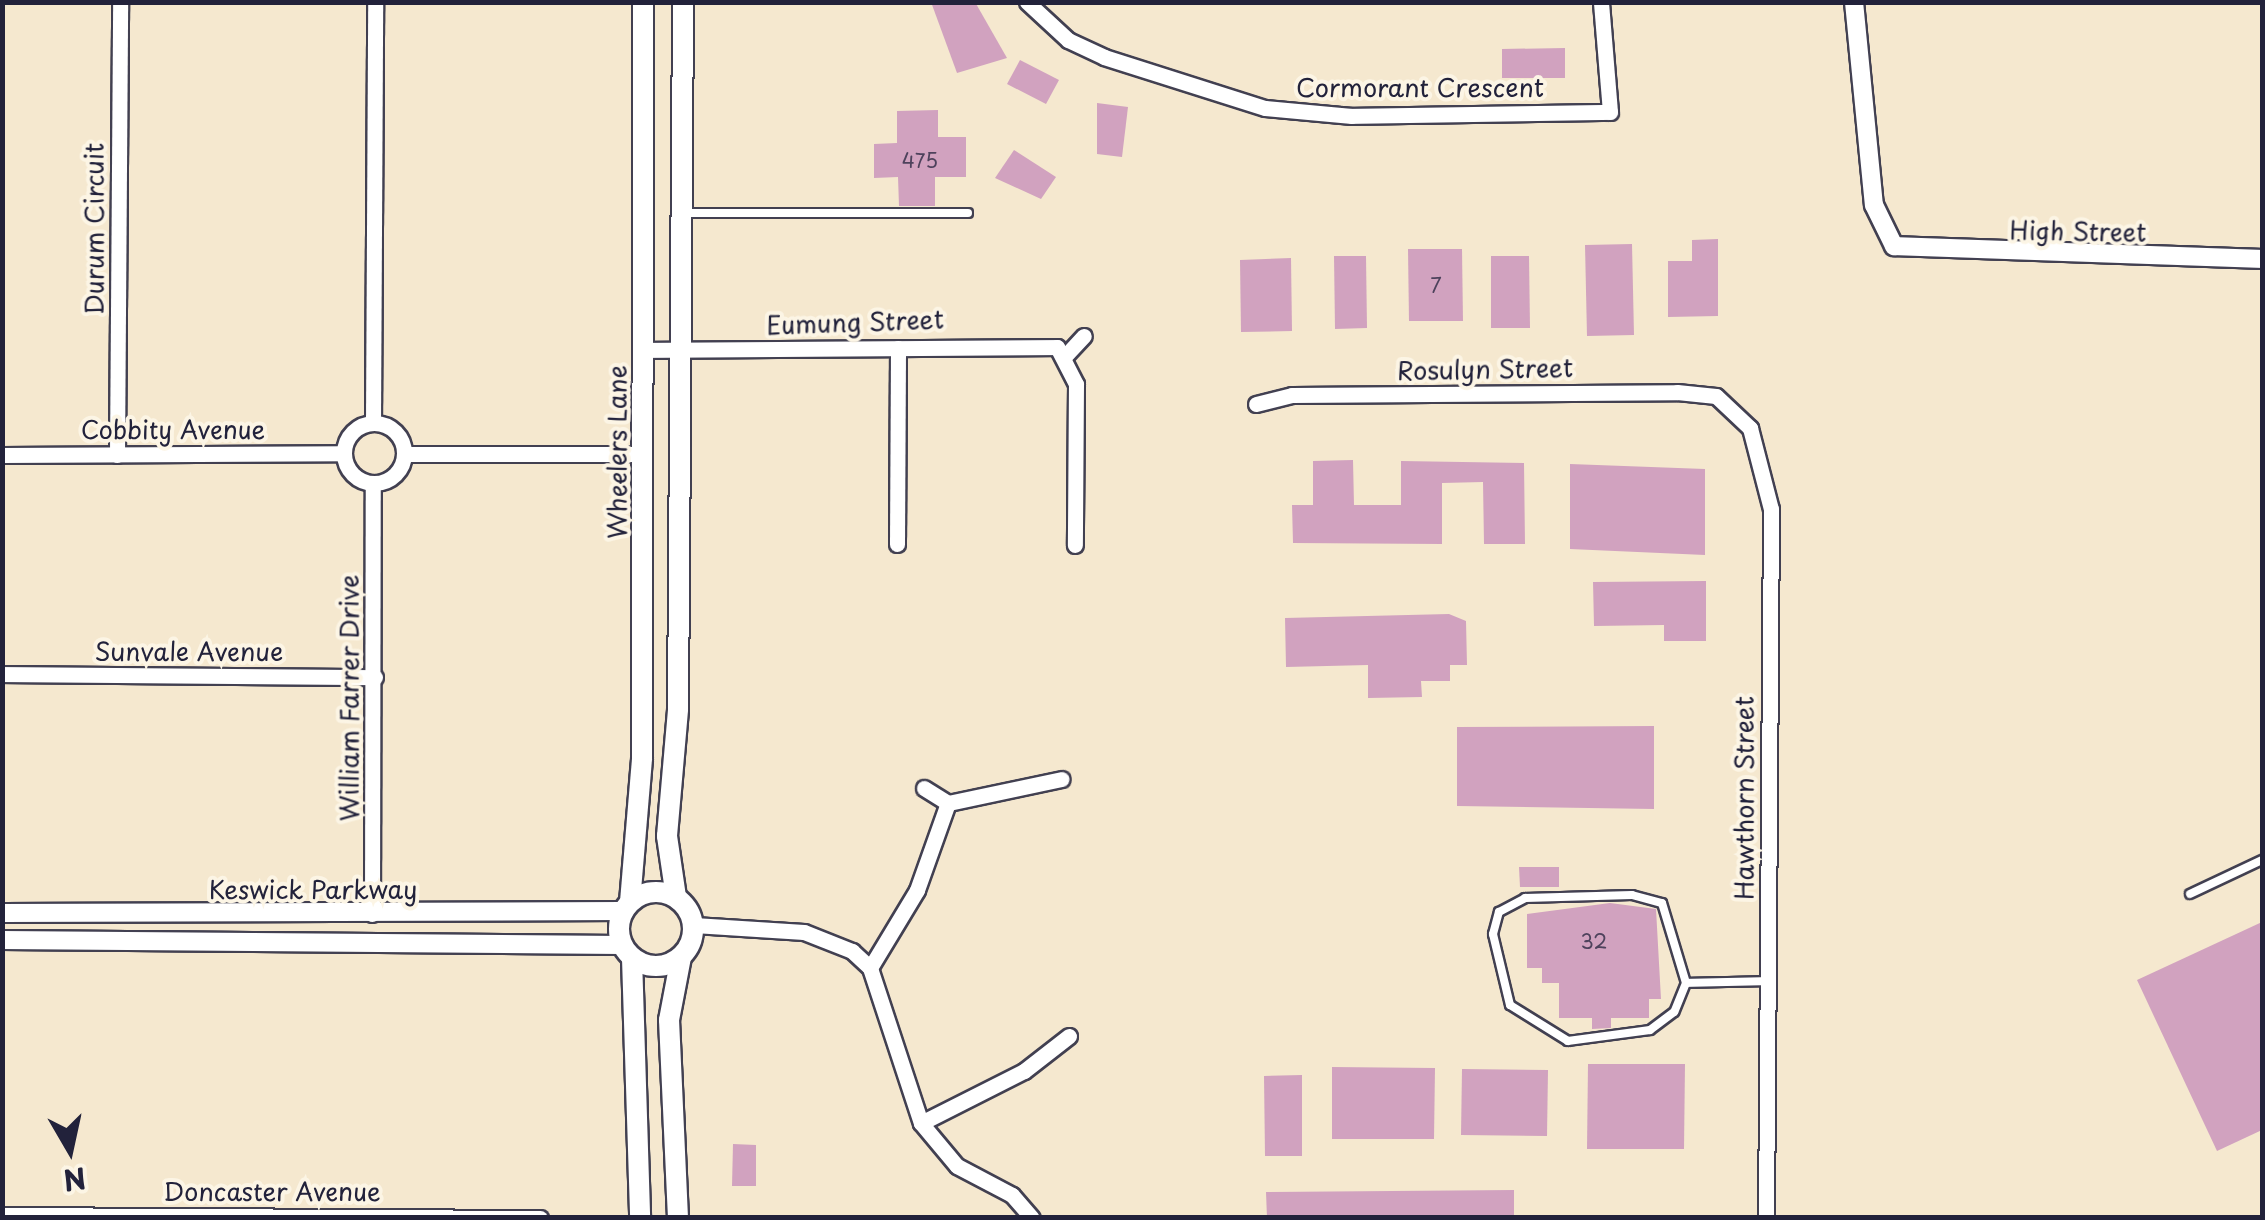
<!DOCTYPE html>
<style>
body{margin:0}
#map{position:relative;width:2265px;height:1220px;overflow:hidden;background:#f5e8cf;font-family:"Playpen Sans",sans-serif}
div>[style]{position:absolute}
[style*='--x']{left:calc(var(--x)*1px);top:calc(var(--y)*1px);width:calc(var(--w)*1px);rotate:calc(var(--a)*1deg)}
.building>*{inset:0;background:#d1a2bf}
.roads{filter:drop-shadow(2px 0 #424051) drop-shadow(-2px 0 #424051) drop-shadow(0 2px #424051) drop-shadow(0 -2px #424051)}
.service>*{height:8px;margin:-4px;padding:0 4px;transform-origin:4px;border-radius:4px;background:#fff}
.minor>*{height:15px;margin:-7.5px;padding:0 7.5px;transform-origin:7.5px;border-radius:7.5px;background:#fff}
.minor>.ring{margin:-7.5px;padding:0;box-sizing:content-box;background:none;border:15px solid #fff;border-radius:50%}
.tertiary>*{height:18px;margin:-9px;padding:0 9px;transform-origin:9px;border-radius:9px;background:#fff}
.secondary>*{height:20px;margin:-10px;padding:0 10px;transform-origin:10px;border-radius:10px;background:#fff}
.secondary>.ring{margin:-10px;padding:0;box-sizing:content-box;background:none;border:20px solid #fff;border-radius:50%}
span{translate:-50% -50%;white-space:nowrap;text-align:center;line-height:1.15;-webkit-text-stroke:8px #fcf5e5;paint-order:stroke}
.number-label{font-size:20px;color:#4e425c}
.number-label span{-webkit-text-stroke-width:0}
.street-label{font-size:25px;color:#22223b}
.frame{position:absolute;inset:0;border:5px solid #22223b;pointer-events:none}
.north{position:absolute;left:20px;top:1100px;width:100px;height:100px;-webkit-text-stroke:8px #fcf5e5;paint-order:stroke;rotate:171deg;font-size:28px;font-weight:700;line-height:40px;text-align:center;color:#22223b}
.north::after{content:'';display:block;margin:auto;width:35px;height:45px;background:#22223b;clip-path:polygon(50% 0,100% 100%,50% 72%,0 100%)}
</style>
<div id="map">
<div class="building">
<div style="clip-path:polygon(931px 2px,975px 2px,1007px 58px,957px 73px)"></div>
<div style="clip-path:polygon(1565px 48px,1565px 78px,1502px 78px,1502px 49px)"></div>
<div style="clip-path:polygon(1020px 60px,1059px 80px,1046px 104px,1007px 84px)"></div>
<div style="clip-path:polygon(1097px 103px,1128px 107px,1122px 157px,1097px 154px)"></div>
<div style="clip-path:polygon(938px 110px,938px 137px,966px 137px,966px 177px,935px 177px,935px 206px,899px 206px,898px 177px,874px 178px,874px 144px,897px 143px,897px 111px)"></div>
<div style="clip-path:polygon(1014px 150px,1056px 177px,1041px 199px,995px 178px)"></div>
<div style="clip-path:polygon(1718px 239px,1718px 316px,1668px 317px,1668px 261px,1692px 261px,1692px 240px)"></div>
<div style="clip-path:polygon(1632px 244px,1634px 335px,1587px 336px,1585px 245px)"></div>
<div style="clip-path:polygon(1408px 249px,1462px 249px,1463px 321px,1409px 321px)"></div>
<div style="clip-path:polygon(1334px 256px,1366px 256px,1367px 328px,1335px 329px)"></div>
<div style="clip-path:polygon(1491px 256px,1529px 256px,1530px 328px,1491px 328px)"></div>
<div style="clip-path:polygon(1291px 258px,1292px 331px,1241px 332px,1240px 260px)"></div>
<div style="clip-path:polygon(1353px 460px,1354px 505px,1401px 505px,1401px 461px,1524px 463px,1525px 544px,1484px 544px,1483px 482px,1442px 483px,1442px 544px,1293px 543px,1292px 505px,1313px 505px,1313px 461px)"></div>
<div style="clip-path:polygon(1570px 464px,1705px 469px,1705px 555px,1570px 549px)"></div>
<div style="clip-path:polygon(1706px 581px,1706px 641px,1664px 641px,1664px 625px,1594px 626px,1593px 582px)"></div>
<div style="clip-path:polygon(1449px 614px,1466px 621px,1467px 665px,1450px 665px,1450px 681px,1421px 681px,1422px 697px,1368px 698px,1368px 665px,1286px 667px,1285px 618px)"></div>
<div style="clip-path:polygon(1654px 726px,1654px 809px,1457px 806px,1457px 727px)"></div>
<div style="clip-path:polygon(1519px 867px,1559px 867px,1559px 887px,1520px 887px)"></div>
<div style="clip-path:polygon(1610px 903px,1656px 909px,1661px 999px,1649px 999px,1649px 1018px,1611px 1018px,1611px 1028px,1592px 1029px,1592px 1018px,1559px 1018px,1559px 983px,1542px 983px,1542px 968px,1527px 968px,1527px 914px)"></div>
<div style="clip-path:polygon(2262px 922px,2262px 1130px,2217px 1151px,2137px 980px)"></div>
<div style="clip-path:polygon(1588px 1064px,1685px 1064px,1684px 1149px,1587px 1149px)"></div>
<div style="clip-path:polygon(1332px 1067px,1435px 1068px,1434px 1139px,1332px 1139px)"></div>
<div style="clip-path:polygon(1462px 1069px,1548px 1070px,1547px 1136px,1461px 1135px)"></div>
<div style="clip-path:polygon(1302px 1075px,1302px 1156px,1265px 1156px,1264px 1076px)"></div>
<div style="clip-path:polygon(733px 1144px,756px 1145px,756px 1186px,732px 1186px)"></div>
<div style="clip-path:polygon(1514px 1190px,1514px 1218px,1267px 1218px,1266px 1192px)"></div>
</div>
<div class="roads">
<div class="service">
<div style="--x:683;--y:213;--w:285;--a:0"></div>
<div style="--x:2190;--y:894;--w:80;--a:-25.3"></div>
<div style="--x:1686;--y:983;--w:31;--a:112"></div>
<div style="--x:1674;--y:1012;--w:30;--a:143"></div>
<div style="--x:1650;--y:1030;--w:83;--a:172.4"></div>
<div style="--x:1568;--y:1041;--w:68;--a:-148.2"></div>
<div style="--x:1510;--y:1005;--w:73;--a:-103.5"></div>
<div style="--x:1493;--y:934;--w:23;--a:-75"></div>
<div style="--x:1499;--y:912;--w:30;--a:-28"></div>
<div style="--x:1525;--y:898;--w:107;--a:-1.6"></div>
<div style="--x:1632;--y:895;--w:31;--a:15"></div>
<div style="--x:1662;--y:903;--w:84;--a:73.3"></div>
<div style="--x:1686;--y:983;--w:82;--a:-1.4"></div>
</div>
<div class="minor">
<div style="--x:1027;--y:2;--w:56;--a:42.8"></div>
<div style="--x:1068;--y:40;--w:40;--a:25"></div>
<div style="--x:1104;--y:57;--w:169;--a:17.6"></div>
<div style="--x:1265;--y:108;--w:87;--a:5.3"></div>
<div style="--x:1352;--y:116;--w:258;--a:-0.9"></div>
<div style="--x:1610;--y:112;--w:110;--a:-94.7"></div>
<div style="--x:642;--y:350;--w:415;--a:-0.4"></div>
<div style="--x:1057;--y:347;--w:42;--a:62.8"></div>
<div style="--x:1076;--y:384;--w:161;--a:90.4"></div>
<div style="--x:1066;--y:355;--w:26;--a:-47"></div>
<div style="--x:1256;--y:404;--w:37;--a:-14"></div>
<div style="--x:1292;--y:395;--w:385;--a:-0.4"></div>
<div style="--x:1677;--y:392;--w:39;--a:6"></div>
<div style="--x:1716;--y:396;--w:47;--a:43.3"></div>
<div style="--x:1750;--y:428;--w:84;--a:75.5"></div>
<div style="--x:1771;--y:509;--w:709;--a:90.4"></div>
<div style="--x:373;--y:423;--w:421;--a:-89.7"></div>
<div class="ring" style="left:344px;top:423px;width:45px;height:45px"></div>
<div style="--x:404;--y:454;--w:239;--a:0"></div>
<div style="--x:2;--y:455;--w:342;--a:-0.3"></div>
<div style="--x:117;--y:455;--w:453;--a:-89.6"></div>
<div style="--x:897;--y:544;--w:196;--a:-89.7"></div>
<div style="--x:2;--y:674;--w:373;--a:0.5"></div>
<div style="--x:924;--y:788;--w:28;--a:32"></div>
<div style="--x:372;--y:914;--w:431;--a:-89.9"></div>
<div style="--x:694;--y:925;--w:110;--a:3.6"></div>
<div style="--x:804;--y:932;--w:52;--a:21.6"></div>
<div style="--x:852;--y:951;--w:25;--a:43"></div>
<div style="--x:870;--y:968;--w:163;--a:71.8"></div>
<div style="--x:921;--y:1123;--w:56;--a:50.1"></div>
<div style="--x:957;--y:1166;--w:62;--a:27.8"></div>
<div style="--x:1012;--y:1195;--w:30;--a:49"></div>
<div style="--x:870;--y:968;--w:91;--a:-58.9"></div>
<div style="--x:917;--y:890;--w:92;--a:-70.4"></div>
<div style="--x:948;--y:803;--w:116;--a:-11.9"></div>
<div style="--x:921;--y:1123;--w:115;--a:-26.8"></div>
<div style="--x:1024;--y:1071;--w:57;--a:-37.9"></div>
<div style="--x:2;--y:1215;--w:538;--a:0.32"></div>
</div>
<div class="tertiary">
<div style="--x:1854;--y:2;--w:204;--a:84.4"></div>
<div style="--x:1874;--y:205;--w:46;--a:64"></div>
<div style="--x:1894;--y:246;--w:368;--a:2"></div>
<div style="--x:2;--y:913;--w:621;--a:-0.18"></div>
<div style="--x:2;--y:940;--w:620;--a:0.46"></div>
</div>
<div class="secondary">
<div class="ring" style="left:619px;top:892px;width:54px;height:54px"></div>
<div style="--x:676;--y:897;--w:62;--a:-98.4"></div>
<div style="--x:667;--y:836;--w:127;--a:-85"></div>
<div style="--x:678;--y:709;--w:707;--a:-89.59"></div>
<div style="--x:630;--y:902;--w:144;--a:-85.2"></div>
<div style="--x:642;--y:758;--w:756;--a:-89.92"></div>
<div style="--x:632;--y:958;--w:260;--a:88.2"></div>
<div style="--x:678;--y:1218;--w:198;--a:-92.6"></div>
<div style="--x:669;--y:1020;--w:64;--a:-79.2"></div>
</div>
</div>
<div class="number-label">
<span style="left:920px;top:160px">475</span>
<span style="left:1436px;top:285px">7</span>
<span style="left:1594px;top:941px">32</span>
</div>
<div class="street-label">
<span style="left:1420px;top:87px">Cormorant Crescent</span>
<span style="left:94px;top:229px;rotate:-90deg">Durum Circuit</span>
<span style="left:2078px;top:231px;rotate:1deg">High Street</span>
<span style="left:855px;top:322px;rotate:-2deg">Eumung Street</span>
<span style="left:1485px;top:369px;rotate:-1deg">Rosulyn Street</span>
<span style="left:173px;top:429px">Cobbity Avenue</span>
<span style="left:617px;top:452px;rotate:-90deg">Wheelers Lane</span>
<span style="left:189px;top:651px">Sunvale Avenue</span>
<span style="left:349px;top:698px;rotate:-90deg">William Farrer Drive</span>
<span style="left:1744px;top:798px;rotate:-90deg">Hawthorn Street</span>
<span style="left:313px;top:889px">Keswick Parkway</span>
<span style="left:272px;top:1191px">Doncaster Avenue</span>
</div>
<div class="frame"></div>
<div class="north">N</div>
</div>
